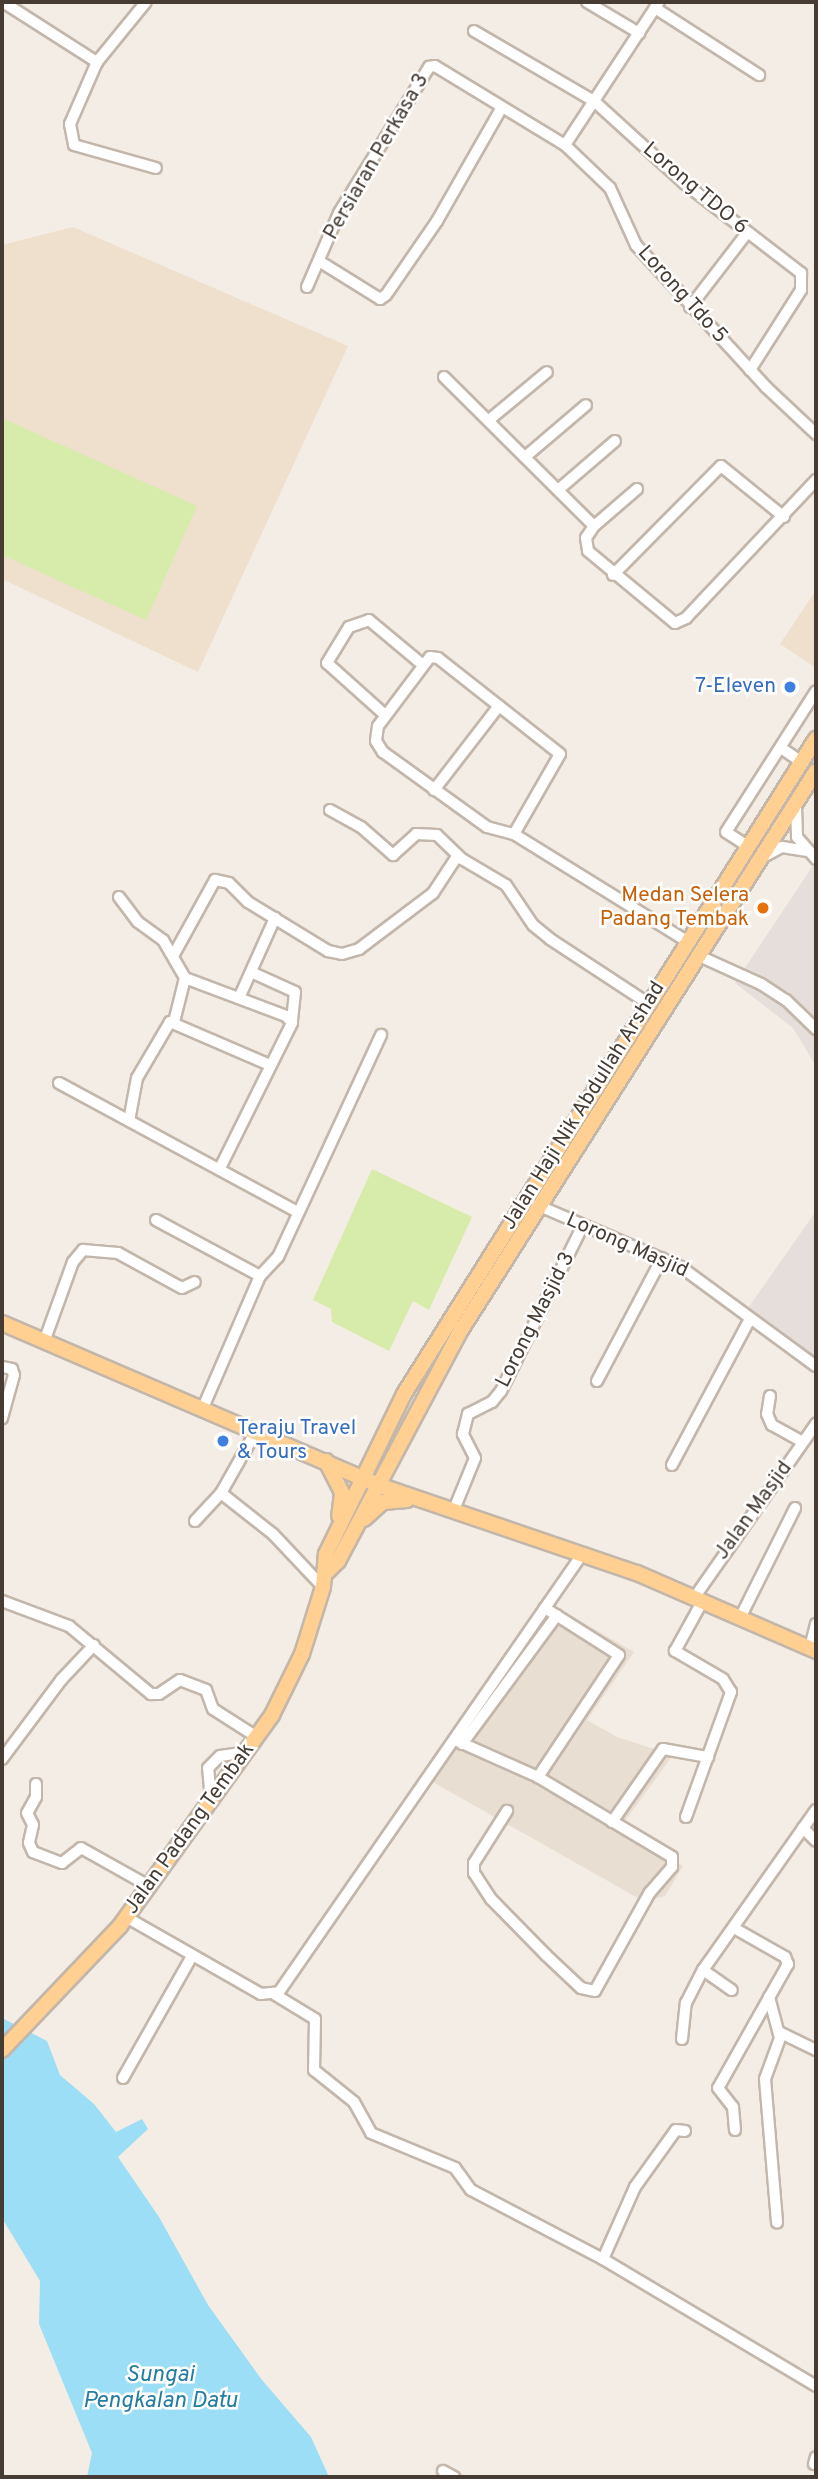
<!DOCTYPE html>
<style>
body{margin:0}
#map{position:relative;width:818px;height:2479px;overflow:hidden;background:#f4ede5;font-family:Overpass,sans-serif}
div>[style]{position:absolute}
[style*='--x']{left:calc(var(--x)*1px);top:calc(var(--y)*1px);width:calc(var(--w)*1px);rotate:calc(var(--a)*1deg)}
.residential>*{inset:0;background:#e8ded2}
.industrial>*{inset:0;background:#e5deda}
.education>*{inset:0;background:#eee0cd}
.green>*{inset:0;background:#d7ebaa}
.water>*{inset:0;background:#9cdef5}
.roads{filter:drop-shadow(2px 0 #c3b6aa) drop-shadow(-2px 0 #c3b6aa) drop-shadow(0 2px #c3b6aa) drop-shadow(0 -2px #c3b6aa)}
.minor>*{height:10px;margin:-5px;padding:0 5px;transform-origin:5px;border-radius:5px;background:#fff}
.major>*{height:14px;margin:-7px;padding:0 7px;transform-origin:7px;border-radius:7px;background:#ffd092}
.dots>*{width:19px;height:19px;translate:-50% -50%;box-sizing:border-box;border:4px solid #fff;border-radius:50%}
span{translate:-50% -50%;white-space:nowrap;text-align:center;line-height:1.15;-webkit-text-stroke:5px #fff;paint-order:stroke}
.street-label{font-size:21px;color:#463c34}
.shop-label{font-size:21px;color:#366cbe}
.right{translate:-100% -50%;text-align:right}
.left{translate:0 -50%;text-align:left}
.food-label{font-size:21px;color:#c56008}
.water-label{font-size:23px;color:#237da0;font-style:italic}
.frame{position:absolute;inset:0;border:4px solid #463c34;pointer-events:none}
</style>
<div id="map">
<div class="residential">
<div style="clip-path:polygon(551px 1604px,634px 1652px,587px 1720px,617px 1737px,673px 1755px,622px 1825px,683px 1866px,665px 1896px,645px 1902px,431px 1781px)"></div>
</div>
<div class="industrial">
<div style="clip-path:polygon(816px 861px,816px 1066px,793px 1028px,735px 983px)"></div>
<div style="clip-path:polygon(816px 1211px,816px 1369px,746px 1311px)"></div>
</div>
<div class="education">
<div style="clip-path:polygon(73px 227px,348px 346px,198px 672px,2px 579px,2px 245px)"></div>
<div style="clip-path:polygon(816px 590px,816px 668px,780px 644px)"></div>
</div>
<div class="green">
<div style="clip-path:polygon(2px 418px,197px 506px,146px 620px,2px 555px)"></div>
<div style="clip-path:polygon(372px 1169px,472px 1217px,429px 1310px,413px 1301px,389px 1351px,332px 1322px,331px 1309px,313px 1300px)"></div>
</div>
<div class="water">
<div style="clip-path:polygon(2px 2018px,47px 2041px,60px 2075px,94px 2104px,116px 2132px,142px 2119px,148px 2129px,118px 2157px,159px 2217px,208px 2305px,262px 2380px,311px 2437px,329px 2477px,87px 2477px,92px 2453px,39px 2324px,40px 2281px,2px 2218px)"></div>
</div>
<div class="roads">
<div class="minor">
<div style="--x:3;--y:2;--w:112;--a:32.6"></div>
<div style="--x:97;--y:62;--w:68;--a:113.5"></div>
<div style="--x:70;--y:124;--w:21;--a:79"></div>
<div style="--x:74;--y:145;--w:85;--a:15.7"></div>
<div style="--x:587;--y:2;--w:61;--a:30.8"></div>
<div style="--x:655;--y:8;--w:124;--a:32.8"></div>
<div style="--x:474;--y:31;--w:139;--a:30.3"></div>
<div style="--x:594;--y:101;--w:122;--a:42.3"></div>
<div style="--x:684;--y:183;--w:148;--a:37.6"></div>
<div style="--x:801;--y:273;--w:17;--a:90"></div>
<div style="--x:801;--y:290;--w:95;--a:122.5"></div>
<div style="--x:97;--y:62;--w:77;--a:-50.8"></div>
<div style="--x:565;--y:145;--w:171;--a:-56.7"></div>
<div style="--x:319;--y:261;--w:72;--a:31.9"></div>
<div style="--x:380;--y:299;--w:7;--a:-34"></div>
<div style="--x:386;--y:295;--w:90;--a:-55.4"></div>
<div style="--x:437;--y:221;--w:129;--a:-60.3"></div>
<div style="--x:307;--y:287;--w:81;--a:-66.6"></div>
<div style="--x:339;--y:213;--w:172;--a:-58.3"></div>
<div style="--x:429;--y:67;--w:6;--a:-9"></div>
<div style="--x:435;--y:66;--w:152;--a:31.3"></div>
<div style="--x:565;--y:145;--w:62;--a:43.7"></div>
<div style="--x:610;--y:188;--w:63;--a:65.5"></div>
<div style="--x:636;--y:245;--w:193;--a:47.5"></div>
<div style="--x:766;--y:387;--w:69;--a:43.2"></div>
<div style="--x:690;--y:307;--w:93;--a:-52.4"></div>
<div style="--x:444;--y:377;--w:211;--a:44.8"></div>
<div style="--x:489;--y:420;--w:75;--a:-39.6"></div>
<div style="--x:525;--y:457;--w:80;--a:-40.4"></div>
<div style="--x:637;--y:489;--w:57;--a:139.3"></div>
<div style="--x:594;--y:526;--w:14;--a:124"></div>
<div style="--x:586;--y:538;--w:13;--a:81"></div>
<div style="--x:588;--y:551;--w:113;--a:39.6"></div>
<div style="--x:675;--y:623;--w:12;--a:-24"></div>
<div style="--x:686;--y:618;--w:190;--a:-46.7"></div>
<div style="--x:558;--y:490;--w:75;--a:-40.7"></div>
<div style="--x:613;--y:575;--w:153;--a:-45.3"></div>
<div style="--x:721;--y:466;--w:81;--a:39"></div>
<div style="--x:384;--y:714;--w:76;--a:-138.2"></div>
<div style="--x:327;--y:663;--w:42;--a:-58.6"></div>
<div style="--x:349;--y:627;--w:21;--a:-19"></div>
<div style="--x:369;--y:620;--w:70;--a:39.8"></div>
<div style="--x:781;--y:748;--w:25;--a:34"></div>
<div style="--x:434;--y:790;--w:106;--a:-52.3"></div>
<div style="--x:796;--y:807;--w:30;--a:88"></div>
<div style="--x:797;--y:837;--w:29;--a:49"></div>
<div style="--x:330;--y:810;--w:35;--a:29"></div>
<div style="--x:361;--y:827;--w:43;--a:41.2"></div>
<div style="--x:393;--y:855;--w:31;--a:-42"></div>
<div style="--x:416;--y:834;--w:21;--a:3"></div>
<div style="--x:437;--y:835;--w:35;--a:44"></div>
<div style="--x:462;--y:859;--w:51;--a:30.6"></div>
<div style="--x:506;--y:885;--w:48;--a:56"></div>
<div style="--x:533;--y:925;--w:22;--a:39"></div>
<div style="--x:550;--y:939;--w:118;--a:33.3"></div>
<div style="--x:514;--y:834;--w:92;--a:-60.1"></div>
<div style="--x:560;--y:754;--w:155;--a:-141.8"></div>
<div style="--x:438;--y:658;--w:8;--a:-173"></div>
<div style="--x:430;--y:657;--w:86;--a:127"></div>
<div style="--x:378;--y:726;--w:15;--a:98"></div>
<div style="--x:376;--y:741;--w:13;--a:58"></div>
<div style="--x:383;--y:752;--w:128;--a:35.8"></div>
<div style="--x:487;--y:827;--w:28;--a:15"></div>
<div style="--x:514;--y:834;--w:205;--a:31.8"></div>
<div style="--x:749;--y:847;--w:27;--a:-147"></div>
<div style="--x:726;--y:832;--w:167;--a:-57.4"></div>
<div style="--x:763;--y:857;--w:21;--a:-28"></div>
<div style="--x:782;--y:847;--w:24;--a:9"></div>
<div style="--x:119;--y:897;--w:31;--a:53"></div>
<div style="--x:138;--y:922;--w:31;--a:36"></div>
<div style="--x:163;--y:940;--w:44;--a:59.9"></div>
<div style="--x:185;--y:978;--w:45;--a:104"></div>
<div style="--x:697;--y:955;--w:70;--a:24.4"></div>
<div style="--x:761;--y:984;--w:30;--a:33"></div>
<div style="--x:786;--y:1000;--w:42;--a:44"></div>
<div style="--x:173;--y:956;--w:87;--a:-61.1"></div>
<div style="--x:215;--y:880;--w:14;--a:12"></div>
<div style="--x:229;--y:883;--w:27;--a:45"></div>
<div style="--x:248;--y:902;--w:94;--a:31.5"></div>
<div style="--x:328;--y:951;--w:14;--a:12"></div>
<div style="--x:342;--y:954;--w:18;--a:-16"></div>
<div style="--x:359;--y:949;--w:93;--a:-37.1"></div>
<div style="--x:433;--y:893;--w:45;--a:-56.7"></div>
<div style="--x:251;--y:972;--w:48;--a:24.4"></div>
<div style="--x:295;--y:992;--w:31;--a:96"></div>
<div style="--x:185;--y:978;--w:108;--a:20.6"></div>
<div style="--x:286;--y:1016;--w:9;--a:49"></div>
<div style="--x:292;--y:1023;--w:162;--a:116.4"></div>
<div style="--x:239;--y:998;--w:88;--a:-65.8"></div>
<div style="--x:59;--y:1083;--w:272;--a:28.4"></div>
<div style="--x:129;--y:1121;--w:44;--a:-79.5"></div>
<div style="--x:137;--y:1078;--w:65;--a:-59.5"></div>
<div style="--x:170;--y:1022;--w:109;--a:23.3"></div>
<div style="--x:537;--y:1205;--w:157;--a:23.3"></div>
<div style="--x:681;--y:1267;--w:167;--a:36.3"></div>
<div style="--x:156;--y:1220;--w:118;--a:28.3"></div>
<div style="--x:44;--y:1342;--w:85;--a:-70.1"></div>
<div style="--x:73;--y:1262;--w:16;--a:-50"></div>
<div style="--x:83;--y:1250;--w:35;--a:5"></div>
<div style="--x:118;--y:1253;--w:73;--a:28.7"></div>
<div style="--x:182;--y:1288;--w:14;--a:-25"></div>
<div style="--x:2;--y:1367;--w:10;--a:11"></div>
<div style="--x:12;--y:1369;--w:6;--a:72"></div>
<div style="--x:14;--y:1375;--w:45;--a:105.6"></div>
<div style="--x:597;--y:1381;--w:139;--a:-62.1"></div>
<div style="--x:770;--y:1396;--w:18;--a:99"></div>
<div style="--x:767;--y:1414;--w:12;--a:66"></div>
<div style="--x:772;--y:1425;--w:35;--a:29"></div>
<div style="--x:202;--y:1410;--w:146;--a:-66.6"></div>
<div style="--x:260;--y:1276;--w:26;--a:-47"></div>
<div style="--x:278;--y:1257;--w:245;--a:-65.1"></div>
<div style="--x:255;--y:1433;--w:69;--a:119.5"></div>
<div style="--x:221;--y:1493;--w:66;--a:38.3"></div>
<div style="--x:273;--y:1534;--w:73;--a:46.7"></div>
<div style="--x:672;--y:1465;--w:163;--a:-61.9"></div>
<div style="--x:453;--y:1512;--w:58;--a:-67.8"></div>
<div style="--x:475;--y:1458;--w:27;--a:-117"></div>
<div style="--x:463;--y:1434;--w:21;--a:-76"></div>
<div style="--x:468;--y:1414;--w:27;--a:-27"></div>
<div style="--x:492;--y:1402;--w:14;--a:-51"></div>
<div style="--x:501;--y:1391;--w:183;--a:-63.7"></div>
<div style="--x:195;--y:1521;--w:38;--a:-47"></div>
<div style="--x:694;--y:1598;--w:213;--a:-55"></div>
<div style="--x:2;--y:1601;--w:72;--a:20.5"></div>
<div style="--x:69;--y:1626;--w:107;--a:39.7"></div>
<div style="--x:151;--y:1694;--w:8;--a:0"></div>
<div style="--x:159;--y:1694;--w:25;--a:-34"></div>
<div style="--x:180;--y:1680;--w:28;--a:21"></div>
<div style="--x:206;--y:1690;--w:20;--a:70"></div>
<div style="--x:213;--y:1709;--w:52;--a:32.5"></div>
<div style="--x:740;--y:1618;--w:123;--a:-63.4"></div>
<div style="--x:810;--y:1648;--w:25;--a:-76"></div>
<div style="--x:455;--y:1740;--w:91;--a:24"></div>
<div style="--x:538;--y:1777;--w:156;--a:30.8"></div>
<div style="--x:672;--y:1857;--w:10;--a:90"></div>
<div style="--x:672;--y:1867;--w:33;--a:131"></div>
<div style="--x:650;--y:1892;--w:113;--a:119.1"></div>
<div style="--x:595;--y:1991;--w:14;--a:-168"></div>
<div style="--x:581;--y:1988;--w:48;--a:-136.7"></div>
<div style="--x:546;--y:1955;--w:78;--a:-134.5"></div>
<div style="--x:491;--y:1899;--w:31;--a:-123"></div>
<div style="--x:474;--y:1873;--w:10;--a:-90"></div>
<div style="--x:474;--y:1863;--w:62;--a:-57.6"></div>
<div style="--x:462;--y:1744;--w:160;--a:-53.6"></div>
<div style="--x:2;--y:1759;--w:99;--a:-53.2"></div>
<div style="--x:61;--y:1680;--w:48;--a:-46.7"></div>
<div style="--x:538;--y:1777;--w:146;--a:-56.4"></div>
<div style="--x:619;--y:1655;--w:88;--a:-147.6"></div>
<div style="--x:36;--y:1784;--w:13;--a:90"></div>
<div style="--x:36;--y:1797;--w:18;--a:119"></div>
<div style="--x:27;--y:1813;--w:13;--a:63"></div>
<div style="--x:33;--y:1825;--w:18;--a:103"></div>
<div style="--x:29;--y:1843;--w:10;--a:66"></div>
<div style="--x:33;--y:1852;--w:31;--a:21"></div>
<div style="--x:62;--y:1863;--w:24;--a:-38"></div>
<div style="--x:81;--y:1848;--w:78;--a:29.2"></div>
<div style="--x:211;--y:1801;--w:33;--a:-95"></div>
<div style="--x:208;--y:1768;--w:17;--a:-45"></div>
<div style="--x:220;--y:1756;--w:27;--a:-8"></div>
<div style="--x:686;--y:1817;--w:133;--a:-70.2"></div>
<div style="--x:731;--y:1692;--w:15;--a:-122"></div>
<div style="--x:723;--y:1679;--w:56;--a:-149.7"></div>
<div style="--x:675;--y:1651;--w:56;--a:-61.1"></div>
<div style="--x:612;--y:1822;--w:89;--a:-55.1"></div>
<div style="--x:663;--y:1749;--w:46;--a:10.1"></div>
<div style="--x:803;--y:1828;--w:18;--a:45"></div>
<div style="--x:126;--y:1917;--w:155;--a:29.7"></div>
<div style="--x:261;--y:1994;--w:18;--a:-6"></div>
<div style="--x:279;--y:1992;--w:534;--a:-55.3"></div>
<div style="--x:734;--y:1928;--w:59;--a:29.6"></div>
<div style="--x:785;--y:1957;--w:8;--a:67"></div>
<div style="--x:788;--y:1964;--w:142;--a:119.4"></div>
<div style="--x:718;--y:2088;--w:24;--a:52"></div>
<div style="--x:733;--y:2107;--w:23;--a:85"></div>
<div style="--x:703;--y:1970;--w:35;--a:35"></div>
<div style="--x:274;--y:1994;--w:48;--a:31.4"></div>
<div style="--x:315;--y:2019;--w:51;--a:91.1"></div>
<div style="--x:314;--y:2070;--w:51;--a:38.7"></div>
<div style="--x:354;--y:2102;--w:35;--a:61"></div>
<div style="--x:371;--y:2133;--w:91;--a:22.6"></div>
<div style="--x:455;--y:2168;--w:27;--a:54"></div>
<div style="--x:471;--y:2190;--w:149;--a:27.6"></div>
<div style="--x:603;--y:2259;--w:248;--a:30.8"></div>
<div style="--x:769;--y:1997;--w:42;--a:75"></div>
<div style="--x:780;--y:2038;--w:44;--a:110.1"></div>
<div style="--x:765;--y:2079;--w:144;--a:85.2"></div>
<div style="--x:779;--y:2032;--w:41;--a:25.9"></div>
<div style="--x:682;--y:2039;--w:36;--a:-84"></div>
<div style="--x:686;--y:2003;--w:37;--a:-63"></div>
<div style="--x:703;--y:1970;--w:196;--a:-54.8"></div>
<div style="--x:123;--y:2078;--w:140;--a:-60.5"></div>
<div style="--x:603;--y:2259;--w:79;--a:-66"></div>
<div style="--x:635;--y:2187;--w:70;--a:-54.3"></div>
<div style="--x:676;--y:2130;--w:9;--a:6"></div>
<div style="--x:814;--y:2464;--w:7;--a:-74"></div>
<div style="--x:443;--y:2471;--w:13;--a:29"></div>
</div>
<div class="major">
<div style="--x:2;--y:1323;--w:409;--a:23.3"></div>
<div style="--x:378;--y:1485;--w:274;--a:18.8"></div>
<div style="--x:637;--y:1573;--w:195;--a:23.5"></div>
<div style="--x:326;--y:1461;--w:36;--a:63"></div>
<div style="--x:342;--y:1493;--w:23;--a:97"></div>
<div style="--x:364;--y:1519;--w:25;--a:-42"></div>
<div style="--x:383;--y:1502;--w:24;--a:-5"></div>
<div style="--x:324;--y:1575;--w:20;--a:-45"></div>
<div style="--x:338;--y:1561;--w:262;--a:-62"></div>
<div style="--x:461;--y:1330;--w:662;--a:-57.58"></div>
<div style="--x:2;--y:2050;--w:171;--a:-46.4"></div>
<div style="--x:120;--y:1926;--w:260;--a:-54.2"></div>
<div style="--x:272;--y:1715;--w:68;--a:-63.8"></div>
<div style="--x:302;--y:1654;--w:70;--a:-72.6"></div>
<div style="--x:323;--y:1587;--w:33;--a:-85"></div>
<div style="--x:326;--y:1554;--w:178;--a:-64"></div>
<div style="--x:404;--y:1394;--w:774;--a:-57.83"></div>
</div>
</div>
<div class="dots">
<div style="left:790px;top:687px;background:#3f7fe0"></div>
<div style="left:763px;top:908px;background:#e8710a"></div>
<div style="left:223px;top:1441px;background:#3f7fe0"></div>
</div>
<div class="street-label">
<span style="left:377px;top:157px;rotate:-60deg">Persiaran Perkasa 3</span>
<span style="left:695px;top:189px;rotate:40deg">Lorong TDO 6</span>
<span style="left:682px;top:295px;rotate:48deg">Lorong Tdo 5</span>
<span style="left:584px;top:1106px;rotate:-58deg">Jalan Haji Nik Abdullah Arshad</span>
<span style="left:627px;top:1246px;rotate:24deg">Lorong Masjid</span>
<span style="left:536px;top:1320px;rotate:-63deg">Lorong Masjid 3</span>
<span style="left:754px;top:1511px;rotate:-54deg">Jalan Masjid</span>
<span style="left:190px;top:1829px;rotate:-54deg">Jalan Padang Tembak</span>
</div>
<div class="shop-label">
<span class="right" style="left:776px;top:687px">7-Eleven</span>
<span class="left" style="left:237px;top:1441px">Teraju Travel<br>&amp; Tours</span>
</div>
<div class="food-label">
<span class="right" style="left:749px;top:908px">Medan Selera<br>Padang Tembak</span>
</div>
<div class="water-label">
<span style="left:160px;top:2389px">Sungai<br>Pengkalan Datu</span>
</div>
<div class="frame"></div>
</div>
